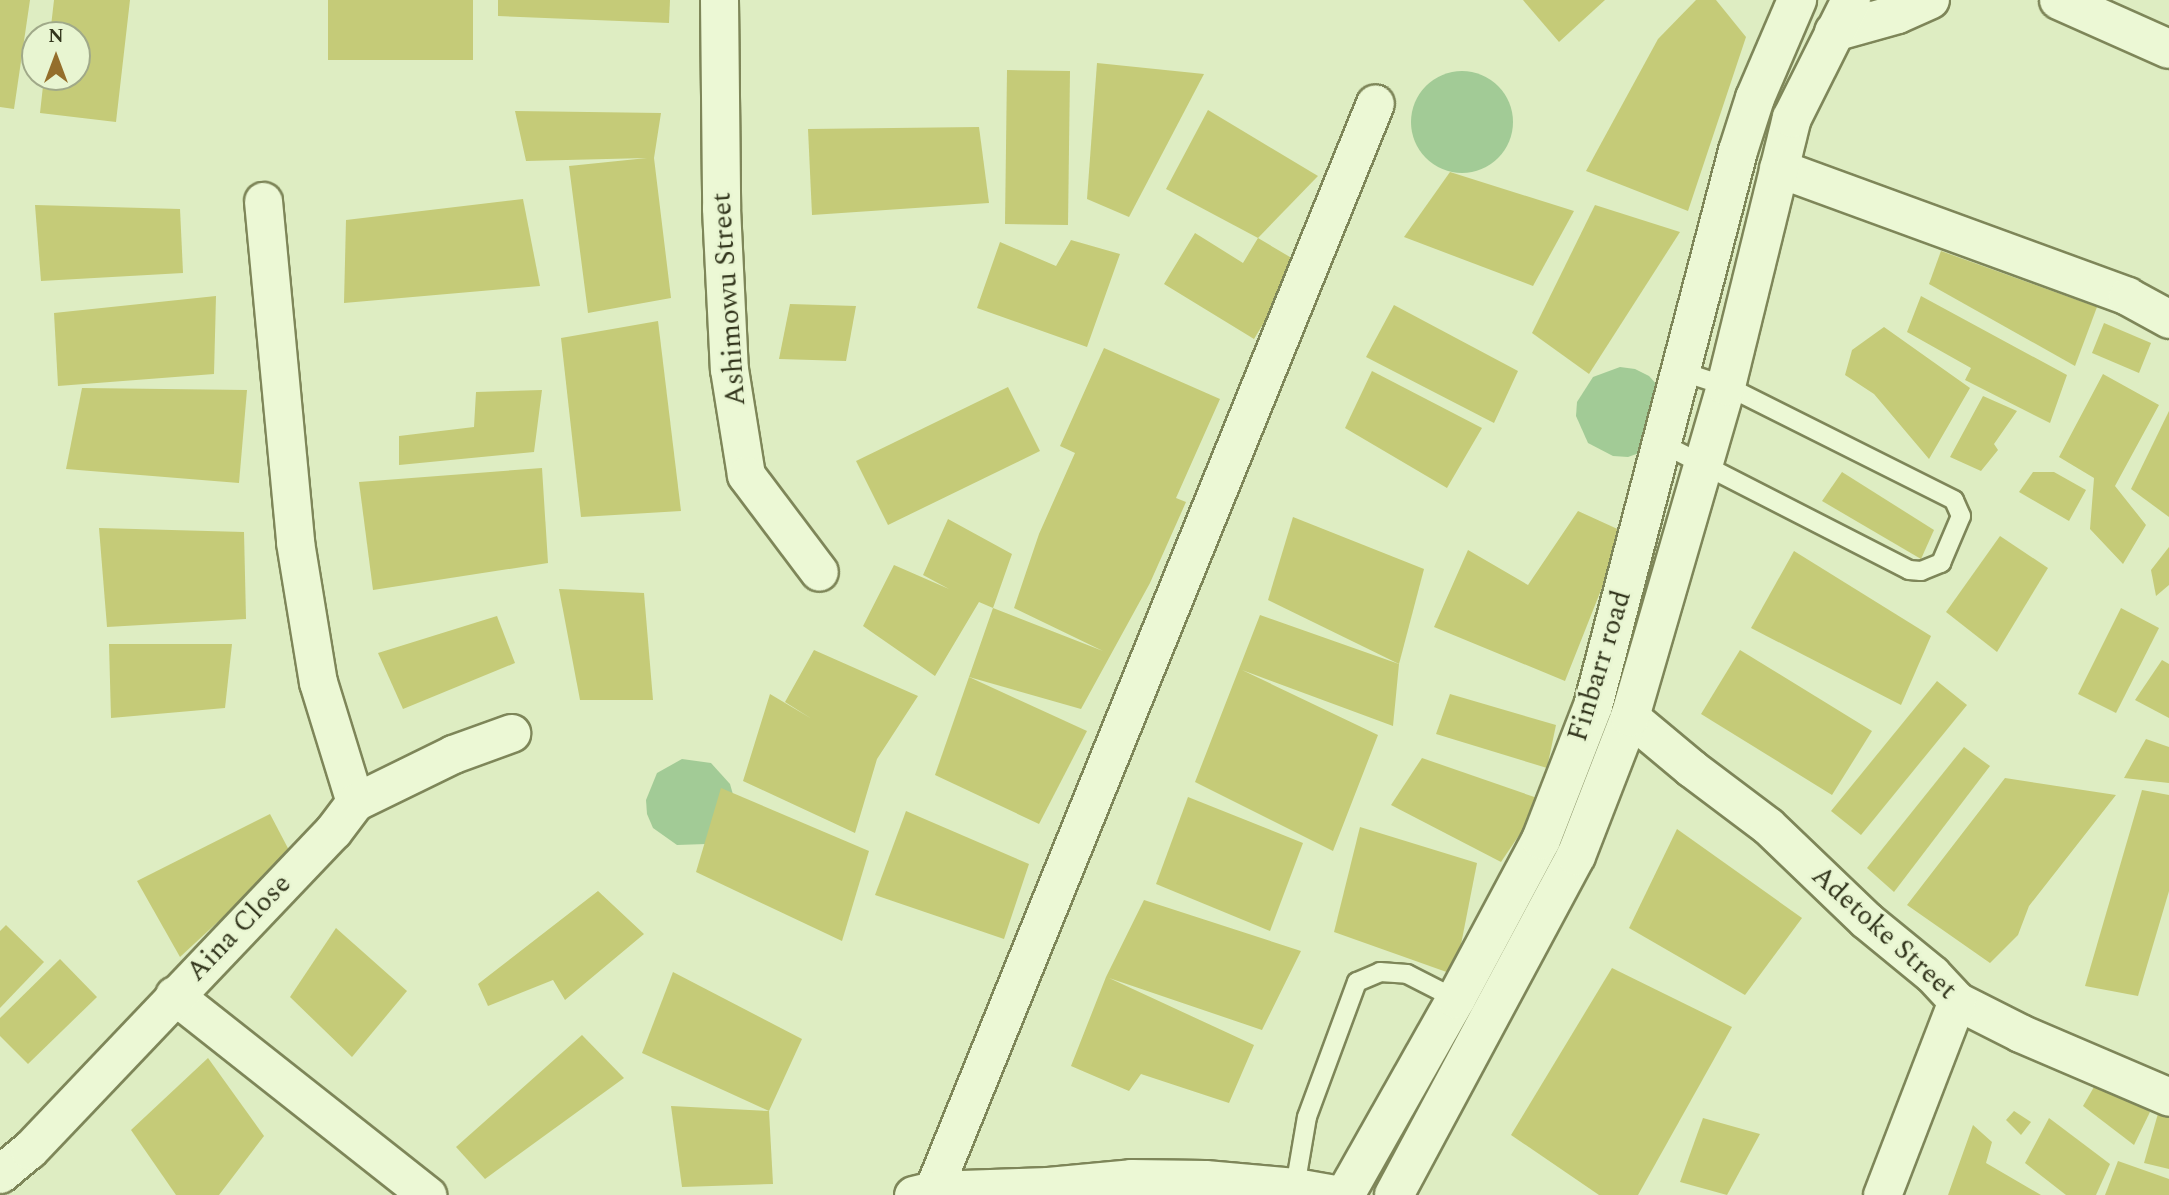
<!DOCTYPE html>
<style>
body{margin:0}
#map{position:relative;width:2169px;height:1195px;overflow:hidden;background:#deedc2;font-family:Spectral,serif}
div>[style]{position:absolute}
[style*='--x']{left:calc(var(--x)*1px);top:calc(var(--y)*1px);width:calc(var(--w)*1px);rotate:calc(var(--a)*1deg)}
.green>*{inset:0;background:#a2cb96}
.round{border-radius:50%}
.building>*{inset:0;background:#c5cb78}
.roads{filter:drop-shadow(2px 0 #7e8659) drop-shadow(-2px 0 #7e8659) drop-shadow(0 2px #7e8659) drop-shadow(0 -2px #7e8659)}
.service>*{height:18px;margin:-9px;padding:0 9px;transform-origin:9px;border-radius:9px;background:#ecf8d5}
.minor>*{height:37px;margin:-18.5px;padding:0 18.5px;transform-origin:18.5px;border-radius:18.5px;background:#ecf8d5}
.secondary>*{height:38px;margin:-19px;padding:0 19px;transform-origin:19px;border-radius:19px;background:#ecf8d5}
span{translate:-50% -50%;white-space:nowrap;text-align:center;line-height:1.15;-webkit-text-stroke:5px #e8f5d1;paint-order:stroke}
.street-label{font-size:28px;color:#33361d}
.north{position:absolute;left:21px;top:21px;width:70px;height:70px;box-sizing:border-box;background:#e8f5d1;border:2px solid #a0a989;border-radius:50%;rotate:0deg;font-size:19px;font-weight:700;line-height:28px;text-align:center;color:#33361d}
.north::after{content:'';display:block;margin:auto;width:24px;height:32px;background:#946e2b;clip-path:polygon(50% 0,100% 100%,50% 72%,0 100%)}
</style>
<div id="map">
<div class="green">
<div class="round" style="left:1411px;top:71px;width:102px;height:102px"></div>
<div style="clip-path:polygon(1620px 367px,1635px 369px,1649px 376px,1659px 387px,1642px 452px,1628px 457px,1613px 456px,1588px 443px,1576px 416px,1577px 402px,1593px 377px)"></div>
<div style="clip-path:polygon(682px 759px,711px 763px,730px 784px,734px 798px,706px 844px,677px 845px,653px 828px,647px 814px,646px 800px,657px 773px)"></div>
</div>
<div class="building">
<div style="clip-path:polygon(0 0,30px 0,14px 109px,0 107px)"></div>
<div style="clip-path:polygon(54px 0,130px 0,116px 122px,40px 113px,44px 77px,77px 77px,77px 35px,50px 35px)"></div>
<div style="clip-path:polygon(328px 0,473px 0,473px 60px,328px 60px)"></div>
<div style="clip-path:polygon(498px 0,670px 0,669px 23px,498px 16px)"></div>
<div style="clip-path:polygon(1523px 0,1605px 0,1559px 42px)"></div>
<div style="clip-path:polygon(1696px 0,1716px 0,1746px 37px,1688px 211px,1586px 171px,1658px 39px)"></div>
<div style="clip-path:polygon(1097px 63px,1204px 74px,1129px 217px,1087px 199px)"></div>
<div style="clip-path:polygon(1007px 70px,1070px 71px,1068px 225px,1005px 224px)"></div>
<div style="clip-path:polygon(1208px 110px,1318px 176px,1258px 238px,1166px 189px)"></div>
<div style="clip-path:polygon(515px 111px,661px 113px,654px 158px,671px 298px,588px 313px,569px 166px,647px 158px,526px 161px)"></div>
<div style="clip-path:polygon(979px 127px,989px 203px,812px 215px,808px 129px)"></div>
<div style="clip-path:polygon(1450px 172px,1574px 211px,1533px 286px,1404px 237px)"></div>
<div style="clip-path:polygon(523px 199px,540px 286px,344px 303px,346px 220px)"></div>
<div style="clip-path:polygon(35px 205px,180px 209px,183px 273px,41px 281px)"></div>
<div style="clip-path:polygon(1595px 205px,1680px 232px,1589px 374px,1532px 333px)"></div>
<div style="clip-path:polygon(1195px 233px,1243px 263px,1258px 238px,1300px 263px,1254px 339px,1164px 284px)"></div>
<div style="clip-path:polygon(1071px 240px,1120px 254px,1087px 347px,977px 308px,1000px 242px,1056px 266px)"></div>
<div style="clip-path:polygon(1941px 251px,2097px 307px,2075px 366px,1929px 284px)"></div>
<div style="clip-path:polygon(216px 296px,214px 374px,58px 386px,54px 313px)"></div>
<div style="clip-path:polygon(1921px 296px,2067px 375px,2050px 423px,1965px 380px,1971px 368px,1907px 332px)"></div>
<div style="clip-path:polygon(790px 304px,856px 306px,846px 361px,779px 359px)"></div>
<div style="clip-path:polygon(1394px 305px,1518px 371px,1494px 423px,1366px 357px)"></div>
<div style="clip-path:polygon(658px 321px,681px 511px,581px 517px,561px 338px)"></div>
<div style="clip-path:polygon(2104px 323px,2151px 343px,2139px 373px,2092px 353px)"></div>
<div style="clip-path:polygon(1884px 327px,1970px 388px,1929px 459px,1874px 394px,1845px 375px,1852px 350px)"></div>
<div style="clip-path:polygon(1104px 348px,1220px 399px,1176px 498px,1186px 502px,1150px 583px,1081px 709px,969px 677px,993px 608px,1103px 651px,1014px 608px,1039px 534px,1075px 453px,1060px 446px)"></div>
<div style="clip-path:polygon(1372px 371px,1482px 428px,1447px 488px,1345px 428px)"></div>
<div style="clip-path:polygon(2103px 374px,2159px 405px,2115px 486px,2146px 525px,2123px 564px,2090px 529px,2094px 478px,2059px 457px)"></div>
<div style="clip-path:polygon(1008px 387px,1040px 451px,888px 525px,856px 461px)"></div>
<div style="clip-path:polygon(82px 388px,247px 390px,239px 483px,66px 469px)"></div>
<div style="clip-path:polygon(542px 390px,534px 452px,399px 465px,399px 436px,474px 427px,476px 392px)"></div>
<div style="clip-path:polygon(1983px 396px,2017px 411px,1994px 444px,1998px 450px,1981px 471px,1950px 457px)"></div>
<div style="clip-path:polygon(2169px 411px,2169px 517px,2131px 489px)"></div>
<div style="clip-path:polygon(542px 468px,548px 563px,373px 590px,359px 482px)"></div>
<div style="clip-path:polygon(1842px 472px,1934px 530px,1921px 559px,1822px 501px)"></div>
<div style="clip-path:polygon(2033px 472px,2054px 472px,2086px 490px,2069px 521px,2019px 492px)"></div>
<div style="clip-path:polygon(1578px 511px,1624px 532px,1565px 681px,1434px 627px,1468px 550px,1528px 585px)"></div>
<div style="clip-path:polygon(1293px 517px,1424px 569px,1399px 664px,1268px 600px)"></div>
<div style="clip-path:polygon(948px 519px,1012px 554px,993px 608px,979px 602px,935px 676px,863px 626px,894px 565px,949px 589px,923px 575px)"></div>
<div style="clip-path:polygon(99px 528px,244px 532px,246px 619px,107px 627px)"></div>
<div style="clip-path:polygon(2000px 536px,2048px 568px,1997px 652px,1946px 612px)"></div>
<div style="clip-path:polygon(2169px 547px,2169px 585px,2156px 596px,2151px 570px)"></div>
<div style="clip-path:polygon(1794px 551px,1931px 636px,1901px 705px,1751px 628px)"></div>
<div style="clip-path:polygon(559px 589px,644px 593px,653px 700px,580px 700px)"></div>
<div style="clip-path:polygon(2121px 608px,2159px 628px,2116px 713px,2078px 694px)"></div>
<div style="clip-path:polygon(1260px 615px,1399px 664px,1393px 726px,1242px 670px,1378px 735px,1333px 851px,1195px 782px)"></div>
<div style="clip-path:polygon(497px 616px,515px 663px,403px 709px,378px 653px)"></div>
<div style="clip-path:polygon(109px 644px,232px 644px,225px 708px,111px 718px)"></div>
<div style="clip-path:polygon(814px 650px,918px 696px,877px 759px,855px 833px,743px 781px,770px 694px,812px 719px,785px 702px)"></div>
<div style="clip-path:polygon(1740px 650px,1872px 731px,1832px 795px,1701px 714px)"></div>
<div style="clip-path:polygon(2162px 660px,2169px 664px,2169px 718px,2135px 700px)"></div>
<div style="clip-path:polygon(969px 677px,1087px 731px,1039px 824px,935px 775px)"></div>
<div style="clip-path:polygon(1937px 681px,1967px 705px,1861px 835px,1831px 811px)"></div>
<div style="clip-path:polygon(1450px 694px,1556px 725px,1547px 768px,1436px 734px)"></div>
<div style="clip-path:polygon(2146px 739px,2169px 747px,2169px 783px,2124px 778px)"></div>
<div style="clip-path:polygon(1964px 747px,1990px 766px,1894px 892px,1867px 868px)"></div>
<div style="clip-path:polygon(1422px 758px,1543px 800px,1501px 862px,1391px 805px)"></div>
<div style="clip-path:polygon(2005px 778px,2116px 795px,2029px 906px,2018px 935px,1990px 963px,1907px 905px)"></div>
<div style="clip-path:polygon(721px 788px,869px 851px,842px 941px,696px 872px)"></div>
<div style="clip-path:polygon(2142px 790px,2169px 795px,2169px 891px,2138px 996px,2085px 986px)"></div>
<div style="clip-path:polygon(1188px 797px,1303px 843px,1270px 931px,1156px 884px)"></div>
<div style="clip-path:polygon(906px 811px,1029px 864px,1004px 939px,875px 895px)"></div>
<div style="clip-path:polygon(270px 814px,291px 854px,180px 957px,137px 881px)"></div>
<div style="clip-path:polygon(1360px 827px,1477px 863px,1455px 975px,1334px 932px)"></div>
<div style="clip-path:polygon(1677px 829px,1802px 918px,1745px 995px,1629px 928px)"></div>
<div style="clip-path:polygon(598px 891px,644px 934px,565px 1000px,553px 980px,488px 1006px,478px 984px)"></div>
<div style="clip-path:polygon(1144px 900px,1301px 951px,1262px 1030px,1109px 978px,1254px 1045px,1229px 1103px,1141px 1074px,1129px 1091px,1071px 1066px,1106px 977px)"></div>
<div style="clip-path:polygon(6px 925px,44px 962px,0 1008px,0 931px)"></div>
<div style="clip-path:polygon(336px 928px,407px 991px,352px 1057px,290px 997px)"></div>
<div style="clip-path:polygon(60px 959px,97px 997px,28px 1064px,0 1036px,0 1018px)"></div>
<div style="clip-path:polygon(1612px 968px,1732px 1027px,1638px 1195px,1599px 1195px,1511px 1135px)"></div>
<div style="clip-path:polygon(673px 972px,802px 1039px,769px 1111px,642px 1053px)"></div>
<div style="clip-path:polygon(582px 1035px,624px 1078px,485px 1179px,456px 1147px)"></div>
<div style="clip-path:polygon(208px 1058px,264px 1136px,219px 1195px,176px 1195px,131px 1130px)"></div>
<div style="clip-path:polygon(2098px 1080px,2150px 1112px,2134px 1145px,2083px 1106px)"></div>
<div style="clip-path:polygon(2161px 1103px,2169px 1107px,2169px 1169px,2144px 1163px)"></div>
<div style="clip-path:polygon(671px 1106px,769px 1111px,773px 1184px,682px 1187px)"></div>
<div style="clip-path:polygon(2014px 1111px,2031px 1122px,2021px 1135px,2006px 1120px)"></div>
<div style="clip-path:polygon(1703px 1118px,1760px 1134px,1727px 1195px,1680px 1182px)"></div>
<div style="clip-path:polygon(2049px 1118px,2110px 1164px,2096px 1195px,2066px 1195px,2025px 1163px)"></div>
<div style="clip-path:polygon(1973px 1125px,1992px 1142px,1986px 1163px,2041px 1195px,1948px 1195px)"></div>
<div style="clip-path:polygon(2118px 1161px,2169px 1179px,2169px 1195px,2105px 1195px)"></div>
</div>
<div class="roads">
<div class="service">
<div style="--x:1663;--y:444;--w:276;--a:27.1"></div>
<div style="--x:1909;--y:570;--w:12;--a:5"></div>
<div style="--x:1921;--y:571;--w:22;--a:-22"></div>
<div style="--x:1941;--y:563;--w:51;--a:-66.9"></div>
<div style="--x:1961;--y:516;--w:17;--a:-114"></div>
<div style="--x:1954;--y:500;--w:255;--a:-153.4"></div>
<div style="--x:1726;--y:386;--w:48;--a:-161.9"></div>
<div style="--x:1295;--y:1187;--w:71;--a:-80.3"></div>
<div style="--x:1307;--y:1117;--w:144;--a:-69.7"></div>
<div style="--x:1357;--y:982;--w:25;--a:-23"></div>
<div style="--x:1380;--y:972;--w:27;--a:4"></div>
<div style="--x:1407;--y:974;--w:55;--a:27"></div>
</div>
<div class="minor">
<div style="--x:719;--y:0;--w:208;--a:89.4"></div>
<div style="--x:721;--y:208;--w:161;--a:87.2"></div>
<div style="--x:729;--y:369;--w:107;--a:80.9"></div>
<div style="--x:746;--y:475;--w:121;--a:53"></div>
<div style="--x:1778;--y:168;--w:372;--a:20.1"></div>
<div style="--x:2127;--y:296;--w:48;--a:28.7"></div>
<div style="--x:263;--y:201;--w:342;--a:84.6"></div>
<div style="--x:295;--y:542;--w:142;--a:80.7"></div>
<div style="--x:318;--y:682;--w:126;--a:72.9"></div>
<div style="--x:1630;--y:717;--w:80;--a:39.9"></div>
<div style="--x:1691;--y:768;--w:96;--a:37"></div>
<div style="--x:1768;--y:826;--w:136;--a:43.8"></div>
<div style="--x:1866;--y:920;--w:85;--a:39.3"></div>
<div style="--x:1932;--y:974;--w:37;--a:47"></div>
<div style="--x:1957;--y:1001;--w:71;--a:26.9"></div>
<div style="--x:2020;--y:1033;--w:162;--a:23.2"></div>
<div style="--x:174;--y:995;--w:323;--a:38.3"></div>
<div style="--x:0;--y:1174;--w:38;--a:-40"></div>
<div style="--x:29;--y:1150;--w:441;--a:-46.4"></div>
<div style="--x:333;--y:831;--w:36;--a:-53"></div>
<div style="--x:355;--y:802;--w:109;--a:-26.1"></div>
<div style="--x:453;--y:754;--w:62;--a:-19.9"></div>
<div style="--x:933;--y:1190;--w:1173;--a:-67.87"></div>
<div style="--x:913;--y:1195;--w:21;--a:-14"></div>
<div style="--x:933;--y:1190;--w:115;--a:-2"></div>
<div style="--x:1048;--y:1186;--w:83;--a:-5.5"></div>
<div style="--x:1131;--y:1178;--w:74;--a:0.8"></div>
<div style="--x:1205;--y:1179;--w:90;--a:5.1"></div>
<div style="--x:1295;--y:1187;--w:46;--a:10.1"></div>
<div style="--x:1882;--y:1195;--w:208;--a:-68.9"></div>
</div>
<div class="secondary">
<div style="--x:2059;--y:0;--w:120;--a:24"></div>
<div style="--x:1834;--y:32;--w:66;--a:-15.7"></div>
<div style="--x:1898;--y:14;--w:35;--a:-24"></div>
<div style="--x:1345;--y:1195;--w:225;--a:-60.5"></div>
<div style="--x:1456;--y:999;--w:180;--a:-61.9"></div>
<div style="--x:1541;--y:840;--w:144;--a:-68.8"></div>
<div style="--x:1593;--y:706;--w:574;--a:-75.36"></div>
<div style="--x:1738;--y:151;--w:56;--a:-72.2"></div>
<div style="--x:1755;--y:98;--w:107;--a:-66.8"></div>
<div style="--x:1394;--y:1195;--w:385;--a:-61.8"></div>
<div style="--x:1576;--y:856;--w:149;--a:-68.8"></div>
<div style="--x:1630;--y:717;--w:345;--a:-73.8"></div>
<div style="--x:1726;--y:386;--w:276;--a:-76.2"></div>
<div style="--x:1792;--y:118;--w:132;--a:-63.4"></div>
</div>
</div>
<div class="street-label">
<span style="left:729px;top:299px;rotate:-94deg">Ashimowu Street</span>
<span style="left:1600px;top:666px;rotate:-73deg">Finbarr road</span>
<span style="left:239px;top:928px;rotate:-46deg">Aina Close</span>
<span style="left:1884px;top:933px;rotate:42deg">Adetoke Street</span>
</div>
<div class="north">N</div>
</div>
